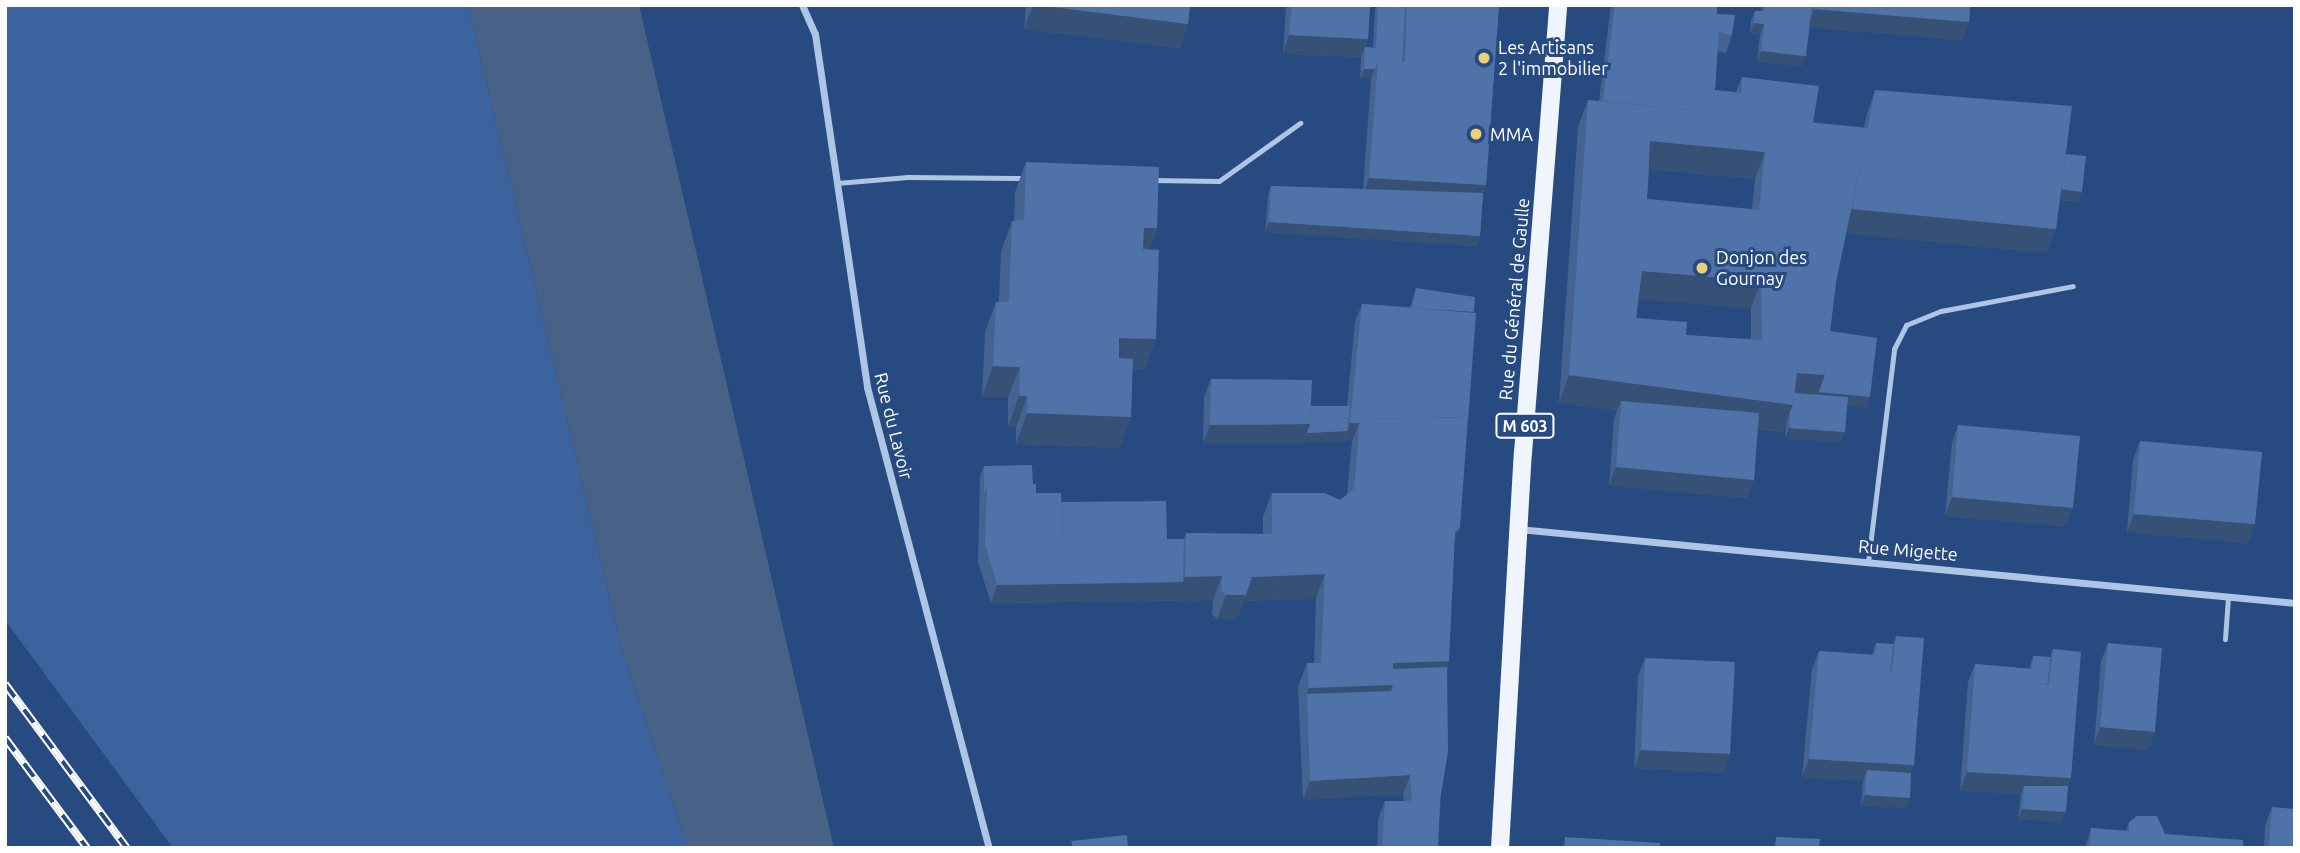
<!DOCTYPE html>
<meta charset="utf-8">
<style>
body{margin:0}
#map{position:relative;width:2300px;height:853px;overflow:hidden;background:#274a80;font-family:Ubuntu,sans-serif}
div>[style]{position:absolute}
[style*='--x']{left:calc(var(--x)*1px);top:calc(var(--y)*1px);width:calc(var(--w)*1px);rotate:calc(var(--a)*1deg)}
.green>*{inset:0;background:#3c639d}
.water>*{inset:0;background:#476187}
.lane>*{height:5px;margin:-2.5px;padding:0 2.5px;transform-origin:2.5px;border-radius:2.5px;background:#aec5e6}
.street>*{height:7px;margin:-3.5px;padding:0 3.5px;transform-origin:3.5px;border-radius:3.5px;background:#aec5e6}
.primary>*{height:18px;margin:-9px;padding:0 9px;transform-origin:9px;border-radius:9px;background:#eff4fd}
.rail>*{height:8px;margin-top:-4px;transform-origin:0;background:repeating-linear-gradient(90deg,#274a80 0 16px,#fff 0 32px);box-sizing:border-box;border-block:2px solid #fff}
.wall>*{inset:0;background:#446390}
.shaded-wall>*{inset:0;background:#375076}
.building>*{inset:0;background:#4f73a8}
.dots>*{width:19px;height:19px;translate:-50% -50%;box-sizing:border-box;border:4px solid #274a80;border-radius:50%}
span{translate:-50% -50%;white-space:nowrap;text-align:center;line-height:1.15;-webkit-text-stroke:6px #274a80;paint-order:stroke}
.shield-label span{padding:2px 5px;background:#274a80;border:2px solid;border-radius:5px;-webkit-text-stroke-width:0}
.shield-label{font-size:16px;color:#fff;font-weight:700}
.poi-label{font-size:18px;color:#fff}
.left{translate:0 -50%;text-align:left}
.street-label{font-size:18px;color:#fff}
.frame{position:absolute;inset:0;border:7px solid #fff;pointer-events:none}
</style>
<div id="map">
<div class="green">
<div style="clip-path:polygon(5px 5px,468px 5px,623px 654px,688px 848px,173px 848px,5px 620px)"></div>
</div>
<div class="water">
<div style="clip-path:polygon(468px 5px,639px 5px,834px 848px,688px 848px,623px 654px)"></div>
</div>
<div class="lane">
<div style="--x:1151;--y:180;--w:68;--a:0.8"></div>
<div style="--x:1219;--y:181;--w:100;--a:-35.6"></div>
<div style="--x:837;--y:183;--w:71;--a:-4.8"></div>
<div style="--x:908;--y:177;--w:118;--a:0.5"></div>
<div style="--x:1868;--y:562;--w:215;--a:-83"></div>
<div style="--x:1894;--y:349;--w:27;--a:-63"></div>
<div style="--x:1906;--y:325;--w:38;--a:-22"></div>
<div style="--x:1941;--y:311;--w:134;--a:-10.7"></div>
<div style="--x:2225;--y:639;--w:42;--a:-85.9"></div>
</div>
<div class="street">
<div style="--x:802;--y:5;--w:32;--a:66"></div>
<div style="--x:815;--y:34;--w:357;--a:81.6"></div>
<div style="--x:867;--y:387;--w:477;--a:75.2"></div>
<div style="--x:1518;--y:529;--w:781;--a:5.44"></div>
</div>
<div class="primary">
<div style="--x:1500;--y:848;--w:396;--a:-86.7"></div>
<div style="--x:1523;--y:453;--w:449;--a:-85.5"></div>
</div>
<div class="rail">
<div style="--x:5;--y:684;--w:204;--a:53.4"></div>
<div style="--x:5;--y:738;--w:137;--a:53.3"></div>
</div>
<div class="wall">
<div style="clip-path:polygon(1026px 5px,1190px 5px,1188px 24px,1180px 48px,1024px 29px)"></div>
<div style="clip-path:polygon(1286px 5px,1370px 5px,1368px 39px,1361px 57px,1283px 54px)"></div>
<div style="clip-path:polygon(1377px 5px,1499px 5px,1486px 185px,1483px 193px,1480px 236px,1476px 246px,1265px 232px,1268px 196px,1271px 186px,1363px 189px,1371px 79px,1360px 79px,1361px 57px,1365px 47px,1373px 48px,1375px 9px)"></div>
<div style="clip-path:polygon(evenodd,1611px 5px,1717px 5px,1717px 14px,1732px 35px,1726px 53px,1717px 51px,1715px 90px,1736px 92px,1742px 77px,1813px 123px,1864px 128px,1867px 114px,1875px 90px,2066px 154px,2082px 192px,2078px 202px,2060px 200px,2047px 253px,1846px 233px,1836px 282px,1830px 331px,1870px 397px,1866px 407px,1847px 405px,1841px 442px,1785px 438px,1786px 422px,1783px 432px,1757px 429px,1754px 480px,1747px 498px,1609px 485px,1614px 419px,1617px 410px,1559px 403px,1578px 127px,1588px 100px,1599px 101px,1611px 5px,1649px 169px,1755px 179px,1752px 209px,1647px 199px,1649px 169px,1611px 5px,1638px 299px,1751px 308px,1751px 340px,1686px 335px,1636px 318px,1638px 299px)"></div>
<div style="clip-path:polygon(1762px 5px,1970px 5px,1969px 22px,1962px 40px,1809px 27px,1802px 66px,1757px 61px,1760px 34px,1750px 33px,1751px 21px,1755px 11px,1762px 11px)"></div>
<div style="clip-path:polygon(1026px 162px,1157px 228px,1149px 250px,1156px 339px,1144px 370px,1132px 369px,1131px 417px,1120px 447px,1016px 444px,1016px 427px,1008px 427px,1008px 397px,982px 397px,985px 332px,996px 302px,999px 302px,1001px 251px,1012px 221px,1014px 221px,1015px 192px)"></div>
<div style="clip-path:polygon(1416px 288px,1454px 544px,1438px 848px,1377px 848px,1378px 819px,1385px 801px,1404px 801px,1403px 794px,1303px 799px,1298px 687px,1307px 663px,1314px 663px,1316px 598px,1244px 601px,1237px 619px,1217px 619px,1212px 614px,1213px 600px,991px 603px,978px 562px,980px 476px,984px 466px,1033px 484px,1036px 493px,1167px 539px,1184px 539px,1186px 533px,1263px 534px,1263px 517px,1272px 493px,1340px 500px,1347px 495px,1352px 441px,1203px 443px,1204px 397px,1211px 379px,1311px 406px,1347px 406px,1355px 322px,1362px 304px,1410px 307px)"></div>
<div style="clip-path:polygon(1958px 425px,2066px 526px,1945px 516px,1952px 443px)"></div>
<div style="clip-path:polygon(2140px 441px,2255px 524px,2249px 543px,2127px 532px,2133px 459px)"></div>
<div style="clip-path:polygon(1896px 636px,1914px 765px,1911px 773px,1906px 808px,1861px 805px,1863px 781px,1802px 777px,1812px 669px,1819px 651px,1872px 655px,1876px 643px,1893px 644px)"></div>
<div style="clip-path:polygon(2108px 643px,2148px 750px,2094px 745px,2101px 661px)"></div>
<div style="clip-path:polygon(2053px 649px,2071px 778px,2068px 786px,2062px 822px,2018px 819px,2021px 794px,1960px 790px,1968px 682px,1975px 664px,2029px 669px,2033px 656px,2050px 657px)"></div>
<div style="clip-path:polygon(1645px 658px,1724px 773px,1634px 768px,1638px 676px)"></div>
<div style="clip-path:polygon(2272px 807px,2295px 848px,2264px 848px,2265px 826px)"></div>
<div style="clip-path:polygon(2129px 822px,2165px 834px,2250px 848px,2085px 848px,2091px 828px,2126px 831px)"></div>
</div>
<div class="shaded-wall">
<div style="clip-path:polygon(1033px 5px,1037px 5px,1188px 24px,1180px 48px,1024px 29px)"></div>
<div style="clip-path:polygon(1814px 9px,1969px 22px,1962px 40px,1807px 27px)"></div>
<div style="clip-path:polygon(1754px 23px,1764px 24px,1760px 34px,1750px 33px)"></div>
<div style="clip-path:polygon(1289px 35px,1368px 39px,1361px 57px,1283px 54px)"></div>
<div style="clip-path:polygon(1761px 51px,1806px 56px,1802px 66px,1757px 61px)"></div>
<div style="clip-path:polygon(1364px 69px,1375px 69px,1371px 79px,1360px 79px)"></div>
<div style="clip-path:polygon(1650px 141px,1765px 152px,1755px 179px,1640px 168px)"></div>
<div style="clip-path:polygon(1369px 178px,1486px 185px,1479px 204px,1363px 196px)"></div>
<div style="clip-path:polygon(2059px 189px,2082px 192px,2078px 202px,2056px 199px)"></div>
<div style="clip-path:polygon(1852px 209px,2056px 229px,2047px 253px,1843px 233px)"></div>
<div style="clip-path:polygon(1269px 222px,1480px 236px,1476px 246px,1265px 232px)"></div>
<div style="clip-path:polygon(1144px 228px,1157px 228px,1146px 259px,1133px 259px)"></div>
<div style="clip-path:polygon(1642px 271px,1761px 281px,1751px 308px,1632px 299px)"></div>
<div style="clip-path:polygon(1119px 338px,1156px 339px,1144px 370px,1108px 368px)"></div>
<div style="clip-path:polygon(993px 366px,1020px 367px,1008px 397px,982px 397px)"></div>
<div style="clip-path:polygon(1797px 373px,1825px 375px,1815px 402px,1791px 401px)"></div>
<div style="clip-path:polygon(1569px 375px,1793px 405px,1783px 432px,1620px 411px,1621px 401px,1617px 410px,1559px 403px)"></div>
<div style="clip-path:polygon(1819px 392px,1870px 397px,1866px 407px,1815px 402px)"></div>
<div style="clip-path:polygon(1019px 396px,1027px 396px,1016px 427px,1008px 427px)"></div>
<div style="clip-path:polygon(1027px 413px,1131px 417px,1120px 447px,1016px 444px)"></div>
<div style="clip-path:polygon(1350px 423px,1359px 423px,1352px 441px,1344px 441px)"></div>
<div style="clip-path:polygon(1310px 424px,1303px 443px,1203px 443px,1210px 425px)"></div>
<div style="clip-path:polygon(1789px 428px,1845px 432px,1841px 442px,1785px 438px)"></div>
<div style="clip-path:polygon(1347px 431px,1343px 441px,1303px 443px,1307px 433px)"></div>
<div style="clip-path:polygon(1616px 467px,1754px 480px,1747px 498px,1609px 485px)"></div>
<div style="clip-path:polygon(1952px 497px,2073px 508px,2066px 526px,1945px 516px)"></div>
<div style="clip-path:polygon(2134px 514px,2255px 524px,2249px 543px,2127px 532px)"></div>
<div style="clip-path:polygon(1460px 528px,1451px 552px,1455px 533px)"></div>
<div style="clip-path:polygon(1325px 574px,1316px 598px,1244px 601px,1237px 619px,1217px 619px,1226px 595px,1252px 577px)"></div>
<div style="clip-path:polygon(1222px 576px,1213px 600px,991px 603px,997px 585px,1183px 582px,1185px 577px)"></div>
<div style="clip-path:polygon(1449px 661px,1440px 685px,1384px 709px,1307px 694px,1309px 688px,1393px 663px)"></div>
<div style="clip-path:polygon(2100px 727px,2155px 732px,2148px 750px,2094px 745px)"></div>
<div style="clip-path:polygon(1641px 750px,1730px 754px,1724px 773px,1634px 768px)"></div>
<div style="clip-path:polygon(1809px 759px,1914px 765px,1907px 783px,1867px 770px,1863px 781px,1802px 777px)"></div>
<div style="clip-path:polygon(1967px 772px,2071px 778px,2064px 796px,2024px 786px,2021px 794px,1960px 790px)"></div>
<div style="clip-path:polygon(1410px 775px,1403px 794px,1303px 799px,1310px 781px)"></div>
<div style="clip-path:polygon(1865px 795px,1910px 798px,1906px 808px,1861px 805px)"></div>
<div style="clip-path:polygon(2022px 809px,2066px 812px,2062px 822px,2018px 819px)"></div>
</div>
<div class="building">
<div style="clip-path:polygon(1037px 5px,1190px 5px,1188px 24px)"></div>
<div style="clip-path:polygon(1292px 5px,1370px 5px,1368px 39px,1289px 35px)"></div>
<div style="clip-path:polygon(1378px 5px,1405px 5px,1402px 62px,1378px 61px,1375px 69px,1364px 69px,1365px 47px,1376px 48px)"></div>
<div style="clip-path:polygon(1407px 5px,1499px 5px,1486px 185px,1369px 178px,1378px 61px,1405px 62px)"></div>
<div style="clip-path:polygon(1615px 5px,1717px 5px,1717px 14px,1735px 15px,1732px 35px,1719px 32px,1715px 90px,1741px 93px,1742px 77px,1819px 86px,1813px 123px,1603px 101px)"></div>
<div style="clip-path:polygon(1765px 5px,1812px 5px,1806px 56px,1761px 51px,1764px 24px,1754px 23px,1755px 11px,1765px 11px)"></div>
<div style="clip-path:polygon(1814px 5px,1970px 5px,1969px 22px,1814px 9px)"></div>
<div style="clip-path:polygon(1875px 90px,2072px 106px,2056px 229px,1852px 209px)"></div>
<div style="clip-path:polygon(evenodd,1588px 100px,1868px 128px,1836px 282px,1825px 375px,1797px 373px,1793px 405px,1569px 375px,1588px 100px,1650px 141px,1765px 152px,1759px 210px,1647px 199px,1650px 141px,1588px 100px,1642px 271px,1761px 281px,1762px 340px,1686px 335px,1687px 322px,1636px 318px,1642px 271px)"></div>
<div style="clip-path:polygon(2066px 154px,2086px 156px,2082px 192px,2061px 189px)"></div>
<div style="clip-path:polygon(1026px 162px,1159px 167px,1157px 228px,1144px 228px,1143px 249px,1159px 250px,1156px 339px,1119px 338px,1119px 358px,1133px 359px,1131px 417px,1027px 413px,1027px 396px,1019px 396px,1020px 367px,993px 366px,996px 302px,1009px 302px,1012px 221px,1024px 220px)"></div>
<div style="clip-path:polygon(1271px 186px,1483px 193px,1480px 236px,1269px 222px)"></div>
<div style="clip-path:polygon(1416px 288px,1475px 297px,1474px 312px,1412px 308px)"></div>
<div style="clip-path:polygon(1362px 304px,1476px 313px,1468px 421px,1468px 417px,1360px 419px,1359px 423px,1350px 423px)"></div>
<div style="clip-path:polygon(1830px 331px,1877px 338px,1870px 397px,1819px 392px,1825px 375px)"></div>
<div style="clip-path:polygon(1211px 379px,1312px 380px,1310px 424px,1210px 425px)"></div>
<div style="clip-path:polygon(1794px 393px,1848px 397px,1845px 432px,1789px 428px,1790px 412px,1793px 405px)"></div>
<div style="clip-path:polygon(1621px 401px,1759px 413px,1754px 480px,1616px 467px)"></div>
<div style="clip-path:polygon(1311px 406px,1350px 406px,1347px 431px,1307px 433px,1310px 424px)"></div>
<div style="clip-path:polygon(1468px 417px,1460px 528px,1455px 533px,1449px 661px,1393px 663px,1393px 685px,1309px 688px,1307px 663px,1321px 663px,1325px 574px,1252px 577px,1246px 595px,1226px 595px,1221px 590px,1222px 576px,1185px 577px,1186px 533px,1272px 534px,1272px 493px,1325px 493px,1340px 500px,1354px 489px,1360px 419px)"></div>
<div style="clip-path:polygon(1958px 425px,2080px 436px,2073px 508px,1952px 497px)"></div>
<div style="clip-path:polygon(2140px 441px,2262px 452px,2255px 524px,2134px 514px)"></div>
<div style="clip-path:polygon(1032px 465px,1033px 484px,987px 485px,984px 493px,984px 466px)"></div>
<div style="clip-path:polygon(1036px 484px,1036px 493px,1061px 493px,1063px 541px,1184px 539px,1183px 582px,997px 585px,985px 543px,987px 485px)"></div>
<div style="clip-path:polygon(1166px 501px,1167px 539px,1063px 541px,1062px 502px)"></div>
<div style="clip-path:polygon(1896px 636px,1924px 638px,1914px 765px,1809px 759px,1819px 651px,1877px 655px,1875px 671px,1892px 671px)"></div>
<div style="clip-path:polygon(1876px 643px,1893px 644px,1890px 671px,1875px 671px,1877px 655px,1875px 655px)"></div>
<div style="clip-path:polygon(2108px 643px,2162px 648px,2155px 732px,2100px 727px)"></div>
<div style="clip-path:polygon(2053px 649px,2081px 652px,2071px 778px,1967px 772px,1975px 664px,2035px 669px,2034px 683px,2049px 685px)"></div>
<div style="clip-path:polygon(2033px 656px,2050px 657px,2047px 684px,2034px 683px,2035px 669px,2032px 669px)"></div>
<div style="clip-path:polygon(1645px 658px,1735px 662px,1730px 754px,1641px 750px)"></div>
<div style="clip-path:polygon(1447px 667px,1448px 752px,1440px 800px,1438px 848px,1382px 848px,1385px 801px,1412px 801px,1410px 775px,1310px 781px,1307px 694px,1391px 691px,1393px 685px,1393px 669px)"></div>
<div style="clip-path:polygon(1867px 770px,1911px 773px,1910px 798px,1865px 795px)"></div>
<div style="clip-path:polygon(2024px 786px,2068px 786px,2066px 812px,2022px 809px)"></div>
<div style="clip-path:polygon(2272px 807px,2295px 809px,2295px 848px,2269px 848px)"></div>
<div style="clip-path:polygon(2137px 816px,2157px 816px,2165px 834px,2243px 840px,2243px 847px,2250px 848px,2090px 848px,2091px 828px,2129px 831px,2129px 822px)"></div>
<div style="clip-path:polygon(1127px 835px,1128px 848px,1073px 848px,1071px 841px)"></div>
<div style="clip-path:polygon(1565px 837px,1660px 843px,1660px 848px,1564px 848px)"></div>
<div style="clip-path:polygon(1776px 837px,1820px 839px,1819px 848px,1775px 848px)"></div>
</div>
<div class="dots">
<div style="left:1484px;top:58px;background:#eed074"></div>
<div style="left:1476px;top:134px;background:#eed074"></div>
<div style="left:1702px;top:268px;background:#eed074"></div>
</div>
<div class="shield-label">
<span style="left:1525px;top:426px">M 603</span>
</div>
<div class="poi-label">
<span class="left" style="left:1498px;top:58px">Les Artisans<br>2 l'immobilier</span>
<span class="left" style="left:1490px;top:134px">MMA</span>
<span class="left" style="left:1716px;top:268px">Donjon des<br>Gournay</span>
</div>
<div class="street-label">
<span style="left:1514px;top:299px;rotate:-85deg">Rue du Général de Gaulle</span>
<span style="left:894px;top:426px;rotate:76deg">Rue du Lavoir</span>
<span style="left:1908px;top:550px;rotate:5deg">Rue Migette</span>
</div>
<div class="frame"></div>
</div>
